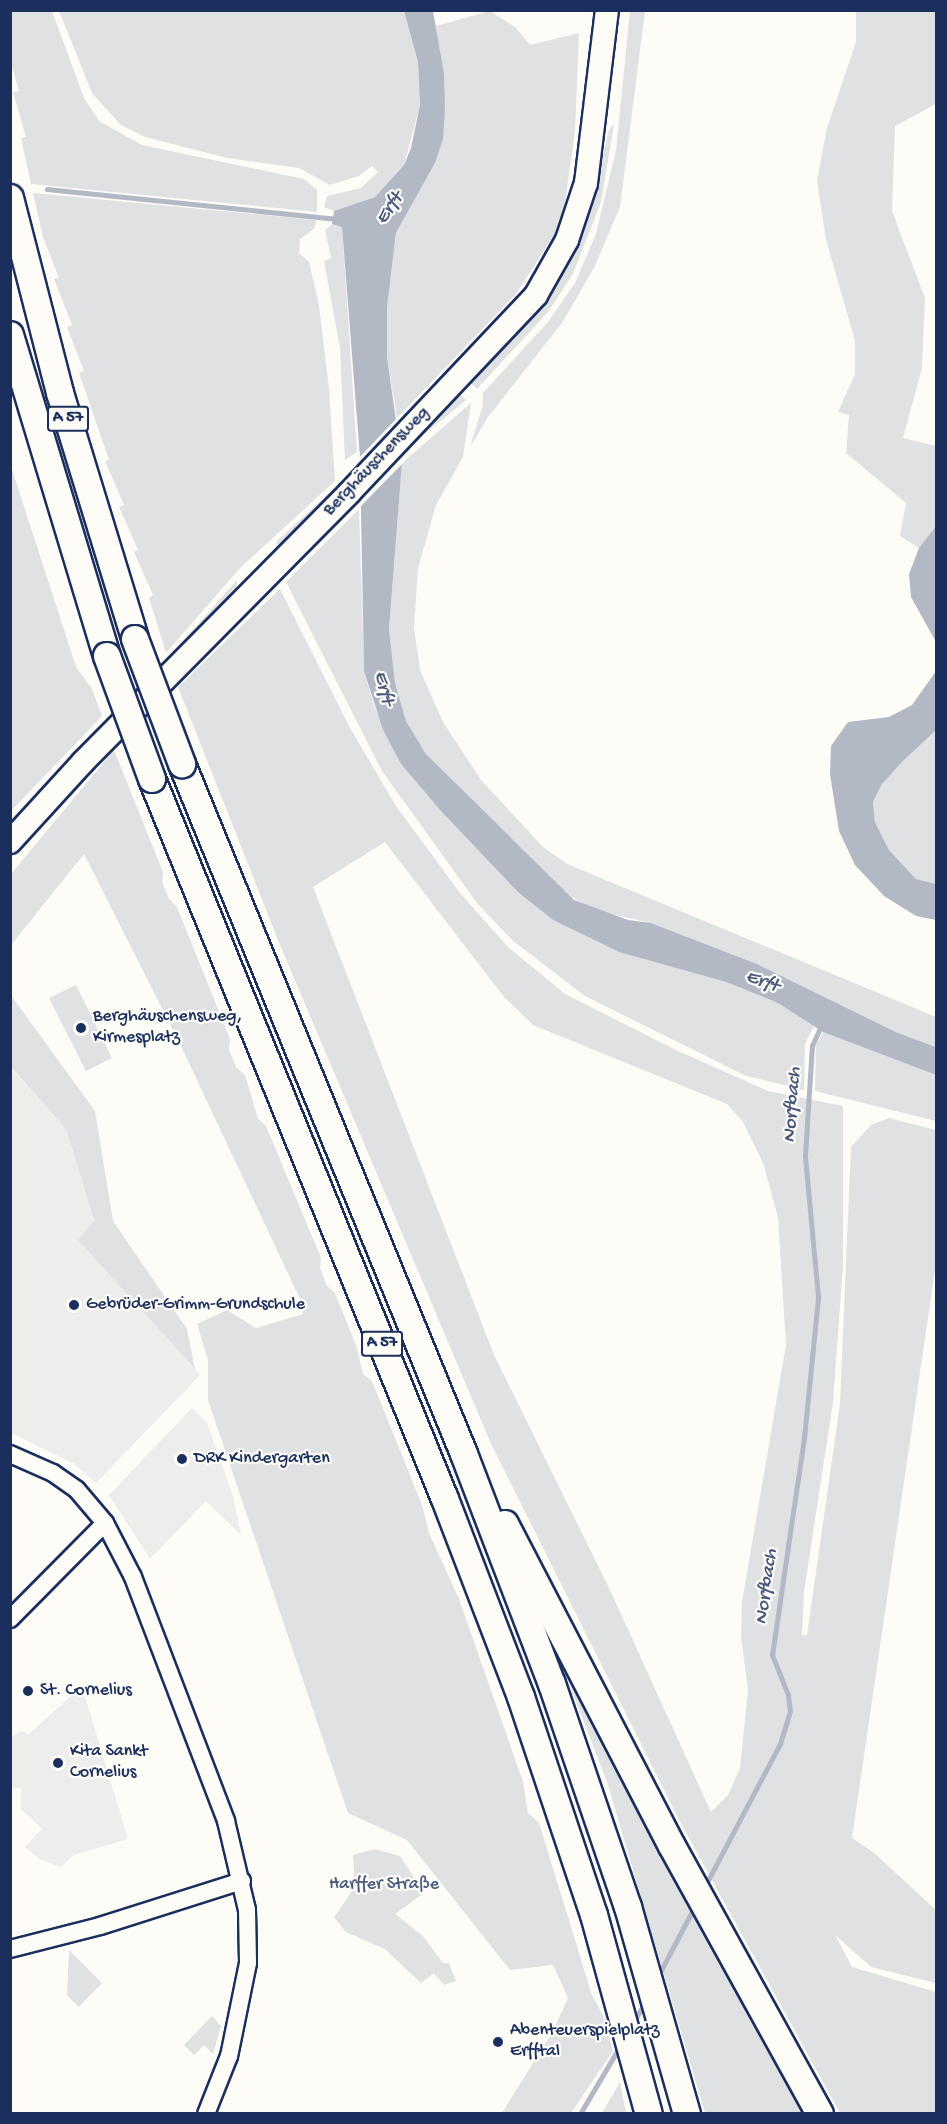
<!DOCTYPE html>
<meta charset="utf-8">
<style>
body{margin:0}
#map{position:relative;width:947px;height:2124px;overflow:hidden;background:#fdfcf7;font-family:"Gochi Hand",sans-serif}
div>[style]{position:absolute}
[style*='--x']{left:calc(var(--x)*1px);top:calc(var(--y)*1px);width:calc(var(--w)*1px);rotate:calc(var(--a)*1deg)}
.built>*{inset:0;background:#edeeec}
.green>*{inset:0;background:#e0e1e3}
.water>*{inset:0;background:#b3b8c5}
.pier>*{inset:0;background:#fdfcf7}
.stream>*{height:4.5px;margin:-2.25px;padding:0 2.25px;transform-origin:2.25px;border-radius:2.25px;background:#b3b8c5}
.roads{filter:drop-shadow(2px 0 #1b2f5e) drop-shadow(-2px 0 #1b2f5e) drop-shadow(0 2px #1b2f5e) drop-shadow(0 -2px #1b2f5e)}
.minor>*{height:16px;margin:-8px;padding:0 8px;transform-origin:8px;border-radius:8px;background:#fdfcf7}
.major>*{height:22px;margin:-11px;padding:0 11px;transform-origin:11px;border-radius:11px;background:#fdfcf7}
.highway>*{height:26px;margin:-13px;padding:0 13px;transform-origin:13px;border-radius:13px;background:#fdfcf7}
.bridges{filter:drop-shadow(2px 0 #1b2f5e) drop-shadow(-2px 0 #1b2f5e) drop-shadow(0 2px #1b2f5e) drop-shadow(0 -2px #1b2f5e)}
.highway-bridge>*{height:26px;margin:-13px;padding:0 13px;transform-origin:13px;border-radius:13px;background:#fdfcf7}
.dots>*{width:16px;height:16px;translate:-50% -50%;box-sizing:border-box;border:3px solid #fdfcf7;border-radius:50%}
span{translate:-50% -50%;white-space:nowrap;text-align:center;line-height:1.15;-webkit-text-stroke:4.5px #fdfcf7;paint-order:stroke}
.shield-label span{padding:2px 4px;background:#fdfcf7;border:2px solid;border-radius:4px;-webkit-text-stroke-width:0}
.shield-label{font-size:16px;color:#1b2f5e;font-weight:700}
.street-label{font-size:18px;color:#1b2f5e}
.poi-label{font-size:18px;color:#1b2f5e}
.left{translate:0 -50%;text-align:left}
.park-label{font-size:18px;color:#4c5c7f}
.water-label{font-size:20px;color:#49587d;font-style:italic}
.frame{position:absolute;inset:0;border:12px solid #1b2f5e;pointer-events:none}
</style>
<div id="map">
<div class="built">
<div style="clip-path:polygon(10px 1067px,66px 1129px,94px 1222px,79px 1240px,200px 1375px,96px 1483px,73px 1463px,11px 1433px)"></div>
<div style="clip-path:polygon(192px 1408px,207px 1423px,233px 1496px,241px 1535px,206px 1501px,150px 1559px,109px 1495px)"></div>
<div style="clip-path:polygon(82px 1686px,128px 1839px,74px 1855px,61px 1867px,39px 1859px,25px 1847px,42px 1829px,21px 1809px,21px 1788px,11px 1788px,11px 1738px,20px 1731px,29px 1734px)"></div>
</div>
<div class="green">
<div style="clip-path:polygon(11px 10px,52px 11px,84px 98px,99px 121px,142px 145px,304px 179px,317px 190px,317px 212px,31px 184px,21px 138px,26px 137px,13px 92px,19px 91px,11px 63px)"></div>
<div style="clip-path:polygon(59px 11px,404px 11px,418px 62px,420px 105px,404px 165px,375px 197px,334px 211px,324px 207px,327px 196px,361px 188px,378px 172px,372px 166px,359px 176px,330px 185px,299px 168px,227px 158px,145px 137px,121px 125px,92px 93px)"></div>
<div style="clip-path:polygon(490px 11px,515px 27px,530px 45px,579px 33px,575px 132px,564px 209px,556px 232px,516px 294px,397px 418px,387px 357px,387px 308px,396px 233px,435px 163px,445px 108px,436px 26px)"></div>
<div style="clip-path:polygon(630px 11px,645px 11px,620px 207px,594px 268px,562px 323px,488px 417px,470px 447px,483px 405px,483px 393px,548px 322px,575px 283px,596px 234px,616px 150px)"></div>
<div style="clip-path:polygon(856px 11px,936px 11px,936px 104px,895px 126px,892px 211px,925px 298px,922px 368px,903px 438px,936px 446px,936px 526px,919px 548px,900px 536px,906px 503px,846px 453px,849px 415px,838px 412px,855px 374px,855px 341px,826px 240px,817px 181px,827px 128px,856px 42px)"></div>
<div style="clip-path:polygon(614px 124px,601px 202px,573px 274px,548px 312px,477px 389px,468px 380px,595px 188px,609px 130px)"></div>
<div style="clip-path:polygon(33px 193px,316px 220px,315px 228px,300px 239px,299px 253px,309px 262px,319px 305px,329px 389px,335px 481px,240px 568px,166px 653px,149px 598px,153px 595px,134px 552px,138px 550px,119px 507px,124px 505px,105px 461px,109px 460px,79px 373px,84px 371px,67px 327px,72px 325px,54px 279px,59px 278px,43px 237px)"></div>
<div style="clip-path:polygon(332px 224px,342px 227px,357px 452px,345px 460px,340px 348px,324px 261px,331px 258px,325px 230px)"></div>
<div style="clip-path:polygon(457px 392px,466px 400px,410px 446px,411px 440px)"></div>
<div style="clip-path:polygon(471px 403px,463px 457px,436px 505px,418px 568px,414px 628px,420px 670px,443px 722px,481px 780px,543px 847px,567px 864px,936px 1017px,936px 1047px,898px 1033px,757px 964px,651px 923px,589px 909px,555px 885px,426px 754px,406px 721px,395px 683px,389px 629px,402px 463px)"></div>
<div style="clip-path:polygon(10px 463px,76px 667px,92px 689px,102px 716px,11px 811px)"></div>
<div style="clip-path:polygon(346px 477px,348px 480px,278px 545px,276px 542px)"></div>
<div style="clip-path:polygon(359px 509px,364px 671px,374px 706px,401px 764px,519px 893px,553px 920px,619px 952px,726px 982px,778px 1003px,814px 1026px,805px 1044px,804px 1090px,746px 1076px,585px 996px,512px 940px,477px 903px,382px 771px,286px 582px)"></div>
<div style="clip-path:polygon(237px 580px,237px 586px,169px 661px,168px 658px)"></div>
<div style="clip-path:polygon(273px 582px,277px 583px,245px 617px,176px 680px)"></div>
<div style="clip-path:polygon(evenodd,280px 589px,350px 728px,396px 806px,460px 893px,508px 947px,565px 994px,678px 1051px,768px 1091px,843px 1106px,843px 1265px,833px 1402px,804px 1592px,802px 1635px,807px 1635px,840px 1404px,851px 1147px,871px 1125px,889px 1118px,936px 1130px,936px 1263px,852px 1838px,873px 1852px,936px 1910px,936px 1983px,871px 1967px,835px 1935px,852px 1967px,936px 1992px,936px 2113px,840px 2113px,679px 1820px,492px 1446px,278px 940px,178px 687px,280px 589px,385px 842px,504px 997px,533px 1025px,727px 1104px,743px 1122px,763px 1163px,778px 1217px,786px 1345px,742px 1602px,741px 1636px,748px 1690px,740px 1768px,728px 1795px,711px 1812px,611px 1592px,494px 1355px,313px 887px,385px 842px)"></div>
<div style="clip-path:polygon(104px 725px,105px 726px,11px 827px,14px 817px)"></div>
<div style="clip-path:polygon(936px 730px,936px 884px,916px 879px,889px 850px,875px 822px,873px 802px,882px 784px,903px 761px)"></div>
<div style="clip-path:polygon(114px 750px,163px 872px,162px 882px,169px 899px,177px 907px,230px 1039px,229px 1050px,236px 1067px,245px 1075px,258px 1119px,266px 1126px,321px 1258px,320px 1268px,327px 1286px,335px 1293px,357px 1348px,363px 1374px,372px 1381px,422px 1505px,429px 1533px,459px 1599px,523px 1782px,528px 1813px,539px 1823px,592px 1995px,604px 2017px,613px 2051px,571px 2113px,502px 2113px,553px 2031px,568px 1998px,553px 1965px,510px 1970px,407px 1840px,348px 1813px,208px 1400px,208px 1360px,197px 1324px,227px 1310px,256px 1328px,303px 1314px,301px 1301px,180px 1044px,84px 854px,11px 945px,11px 874px)"></div>
<div style="clip-path:polygon(76px 985px,112px 1058px,86px 1071px,49px 998px)"></div>
<div style="clip-path:polygon(10px 994px,95px 1111px,113px 1221px,187px 1329px,195px 1369px,78px 1240px,94px 1221px,66px 1129px,11px 1067px)"></div>
<div style="clip-path:polygon(823px 1032px,936px 1075px,936px 1121px,815px 1091px,816px 1045px)"></div>
<div style="clip-path:polygon(549px 1631px,812px 2113px,705px 2113px,607px 1782px)"></div>
<div style="clip-path:polygon(374px 1849px,400px 1856px,424px 1893px,395px 1914px,423px 1936px,443px 1963px,449px 1963px,456px 1981px,444px 1985px,434px 1973px,421px 1983px,385px 1949px,346px 1932px,334px 1917px,355px 1887px,353px 1855px)"></div>
<div style="clip-path:polygon(69px 1950px,102px 1983px,79px 2007px,67px 1995px)"></div>
<div style="clip-path:polygon(212px 2016px,221px 2026px,213px 2054px,204px 2045px,194px 2055px,184px 2045px)"></div>
<div style="clip-path:polygon(620px 2082px,626px 2113px,602px 2113px)"></div>
</div>
<div class="water">
<div style="clip-path:polygon(404px 11px,433px 11px,444px 74px,445px 108px,443px 139px,435px 163px,396px 233px,387px 308px,387px 357px,402px 463px,389px 629px,395px 683px,406px 721px,426px 754px,574px 900px,628px 920px,651px 923px,757px 964px,898px 1033px,936px 1047px,936px 1075px,823px 1032px,778px 1003px,726px 982px,619px 952px,553px 920px,519px 893px,442px 812px,401px 764px,383px 730px,364px 671px,360px 457px,342px 227px,332px 224px,334px 211px,375px 197px,404px 165px,411px 148px,420px 105px,418px 62px)"></div>
<div style="clip-path:polygon(936px 526px,936px 642px,911px 597px,909px 574px,919px 548px)"></div>
<div style="clip-path:polygon(936px 671px,936px 730px,903px 761px,882px 784px,873px 802px,875px 822px,889px 850px,916px 879px,936px 884px,936px 920px,916px 916px,884px 896px,855px 865px,839px 831px,830px 774px,831px 746px,848px 722px,889px 717px,912px 705px)"></div>
</div>
<div class="pier">
<div style="clip-path:polygon(400px 415px,405px 461px,357px 510px,357px 460px)"></div>
</div>
<div class="stream">
<div style="--x:47;--y:189;--w:292;--a:5.9"></div>
<div style="--x:704;--y:1888;--w:163;--a:-62.2"></div>
<div style="--x:780;--y:1744;--w:34;--a:-73"></div>
<div style="--x:790;--y:1712;--w:17;--a:-97"></div>
<div style="--x:788;--y:1695;--w:43;--a:-111.8"></div>
<div style="--x:772;--y:1655;--w:219;--a:-81.6"></div>
<div style="--x:804;--y:1438;--w:142;--a:-84.3"></div>
<div style="--x:818;--y:1297;--w:142;--a:-95.3"></div>
<div style="--x:805;--y:1156;--w:110;--a:-86.4"></div>
<div style="--x:812;--y:1046;--w:24;--a:-66"></div>
<div style="--x:657;--y:1978;--w:81;--a:-62.2"></div>
<div style="--x:633;--y:2023;--w:24;--a:-60"></div>
<div style="--x:580;--y:2114;--w:79;--a:-59.5"></div>
</div>
<div class="roads">
<div class="minor">
<div style="--x:10;--y:1454;--w:47;--a:23.8"></div>
<div style="--x:53;--y:1473;--w:29;--a:35"></div>
<div style="--x:77;--y:1490;--w:43;--a:49.7"></div>
<div style="--x:105;--y:1523;--w:61;--a:62.6"></div>
<div style="--x:133;--y:1577;--w:261;--a:69.1"></div>
<div style="--x:226;--y:1821;--w:91;--a:76.7"></div>
<div style="--x:247;--y:1910;--w:53;--a:88.9"></div>
<div style="--x:248;--y:1963;--w:95;--a:101.5"></div>
<div style="--x:229;--y:2056;--w:62;--a:111.6"></div>
<div style="--x:10;--y:1619;--w:135;--a:-45.3"></div>
<div style="--x:10;--y:1949;--w:93;--a:-14.3"></div>
<div style="--x:100;--y:1926;--w:149;--a:-17.6"></div>
</div>
<div class="major">
<div style="--x:10;--y:842;--w:108;--a:-47.6"></div>
<div style="--x:83;--y:762;--w:378;--a:-45.3"></div>
<div style="--x:349;--y:493;--w:272;--a:-46.6"></div>
<div style="--x:536;--y:295;--w:63;--a:-60.6"></div>
<div style="--x:567;--y:240;--w:60;--a:-71.6"></div>
<div style="--x:586;--y:183;--w:174;--a:-83.1"></div>
</div>
<div class="highway">
<div style="--x:10;--y:198;--w:201;--a:75.6"></div>
<div style="--x:60;--y:393;--w:257;--a:73"></div>
<div style="--x:10;--y:335;--w:335;--a:73.2"></div>
<div style="--x:182;--y:764;--w:745;--a:67.77"></div>
<div style="--x:464;--y:1454;--w:246;--a:69.1"></div>
<div style="--x:552;--y:1684;--w:236;--a:71.2"></div>
<div style="--x:628;--y:1907;--w:215;--a:74.1"></div>
<div style="--x:152;--y:779;--w:777;--a:67.86"></div>
<div style="--x:445;--y:1499;--w:212;--a:69"></div>
<div style="--x:521;--y:1697;--w:230;--a:71.5"></div>
<div style="--x:594;--y:1915;--w:206;--a:74.6"></div>
<div style="--x:505;--y:1524;--w:363;--a:62.6"></div>
<div style="--x:672;--y:1846;--w:306;--a:61.1"></div>
</div>
</div>
<div class="bridges">
<div class="highway-bridge">
<div style="--x:135;--y:639;--w:134;--a:69.4"></div>
<div style="--x:107;--y:656;--w:131;--a:69.9"></div>
</div>
</div>
<div class="dots">
<div style="left:81px;top:1028px;background:#1b2f5e"></div>
<div style="left:74px;top:1305px;background:#1b2f5e"></div>
<div style="left:182px;top:1459px;background:#1b2f5e"></div>
<div style="left:28px;top:1691px;background:#1b2f5e"></div>
<div style="left:58px;top:1763px;background:#1b2f5e"></div>
<div style="left:498px;top:2042px;background:#1b2f5e"></div>
</div>
<div class="shield-label">
<span style="left:68px;top:419px">A 57</span>
<span style="left:382px;top:1344px">A 57</span>
</div>
<div class="street-label">
<span style="left:377px;top:462px;rotate:-46deg">Berghäuschensweg</span>
</div>
<div class="poi-label">
<span class="left" style="left:93px;top:1028px">Berghäuschensweg,<br>Kirmesplatz</span>
<span class="left" style="left:86px;top:1305px">Gebrüder-Grimm-Grundschule</span>
<span class="left" style="left:194px;top:1459px">DRK Kindergarten</span>
<span class="left" style="left:40px;top:1691px">St. Cornelius</span>
<span class="left" style="left:70px;top:1763px">Kita Sankt<br>Cornelius</span>
<span class="left" style="left:510px;top:2042px">Abenteuerspielplatz<br>Erfftal</span>
</div>
<div class="park-label">
<span style="left:384px;top:1885px">Harffer Straße</span>
</div>
<div class="water-label">
<span style="left:390px;top:209px;rotate:-55deg">Erft</span>
<span style="left:383px;top:688px;rotate:77deg">Erft</span>
<span style="left:762px;top:982px;rotate:20deg">Erft</span>
<span style="left:793px;top:1105px;rotate:-86deg">Norfbach</span>
<span style="left:767px;top:1587px;rotate:-82deg">Norfbach</span>
</div>
<div class="frame"></div>
</div>
